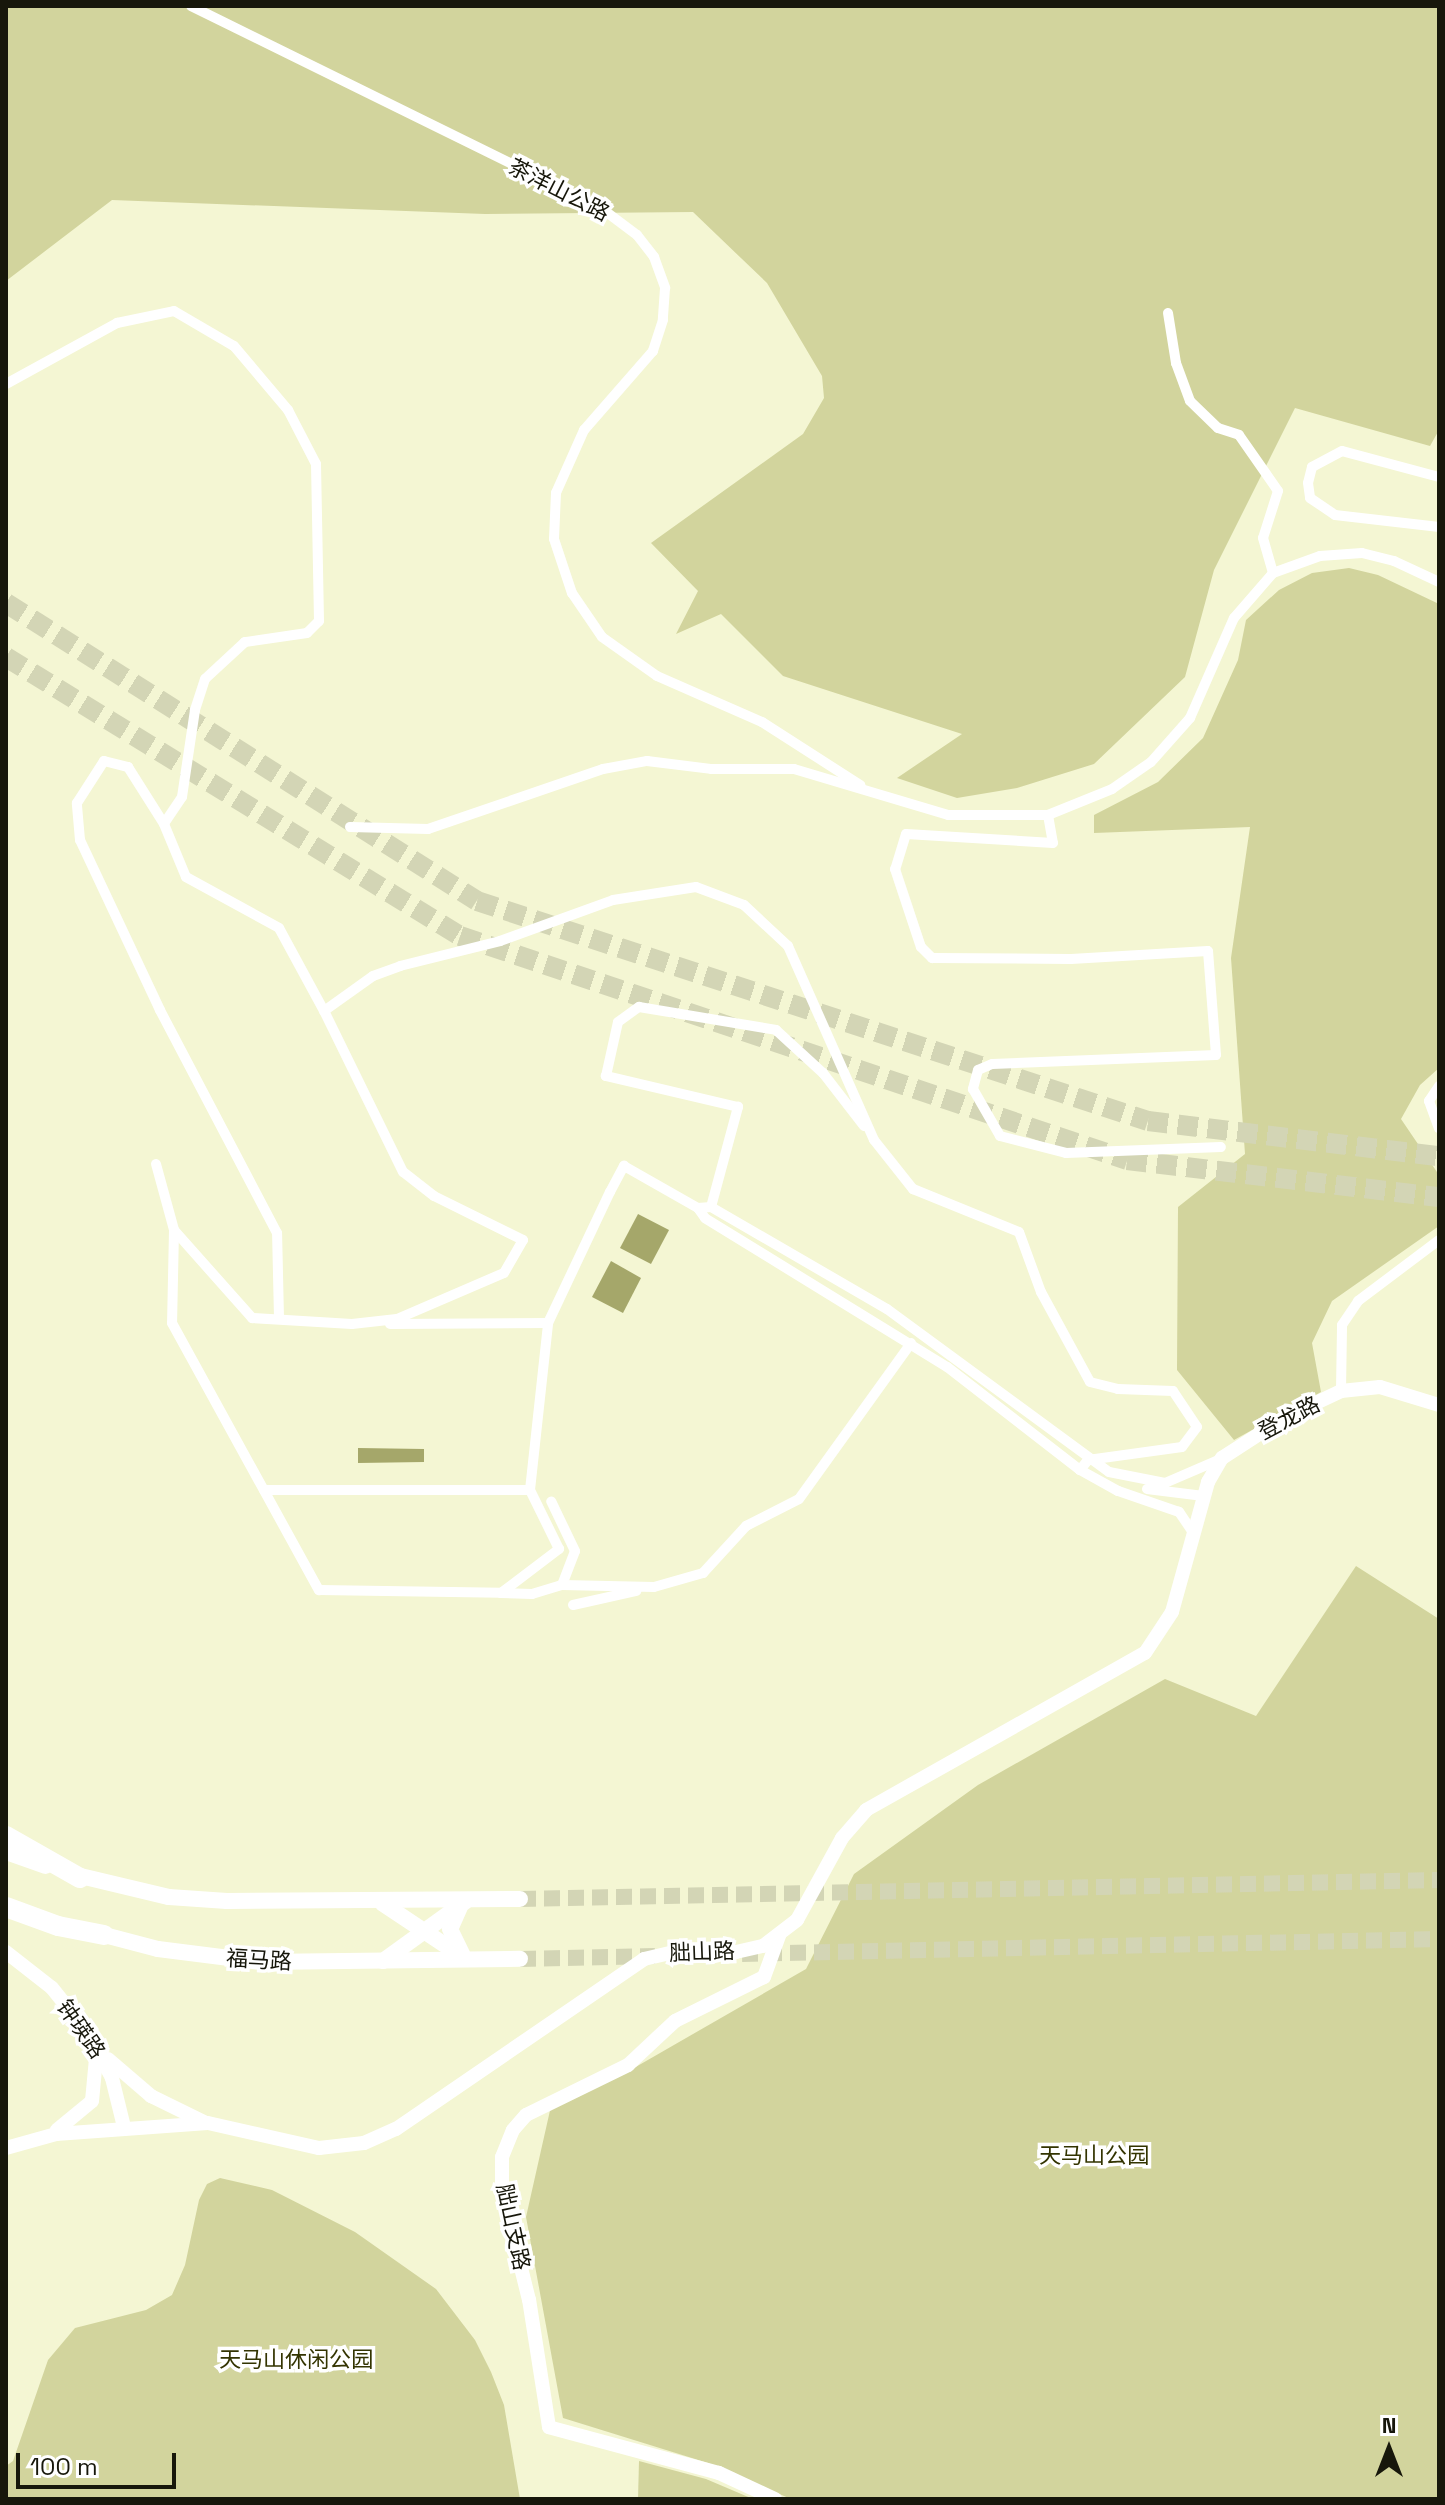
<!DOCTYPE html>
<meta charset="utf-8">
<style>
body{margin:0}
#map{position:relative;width:1445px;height:2505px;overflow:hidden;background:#f4f6d3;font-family:"Space Grotesk","Noto Sans SC",sans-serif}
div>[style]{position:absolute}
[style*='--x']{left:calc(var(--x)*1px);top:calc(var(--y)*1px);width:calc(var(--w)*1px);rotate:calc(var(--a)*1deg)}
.green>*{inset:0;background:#d2d49d}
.water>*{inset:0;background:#a5a76a}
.primary-tunnel>*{height:16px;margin-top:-8px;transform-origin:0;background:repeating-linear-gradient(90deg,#d3d5b5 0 16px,transparent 0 24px)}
.highway-tunnel>*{height:20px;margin-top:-10px;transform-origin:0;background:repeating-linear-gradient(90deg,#d3d5b5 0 20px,transparent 0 30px)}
.street>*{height:10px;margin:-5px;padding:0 5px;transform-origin:5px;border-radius:5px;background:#fff}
.secondary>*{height:14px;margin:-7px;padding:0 7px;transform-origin:7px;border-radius:7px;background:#fff}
.primary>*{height:16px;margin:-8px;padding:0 8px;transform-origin:8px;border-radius:8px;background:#fff}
.highway>*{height:20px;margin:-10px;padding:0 10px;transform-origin:10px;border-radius:10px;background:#fff}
span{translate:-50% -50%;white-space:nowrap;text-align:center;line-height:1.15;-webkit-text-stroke:7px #fff;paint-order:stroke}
.street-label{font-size:22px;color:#17170b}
.park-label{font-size:22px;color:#333401}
.frame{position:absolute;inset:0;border:8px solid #17170b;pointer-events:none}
.north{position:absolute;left:1349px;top:2409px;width:80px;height:80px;-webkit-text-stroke:6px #fff;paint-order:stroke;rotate:0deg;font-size:22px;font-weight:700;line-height:32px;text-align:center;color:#17170b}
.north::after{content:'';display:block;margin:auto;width:28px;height:36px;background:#17170b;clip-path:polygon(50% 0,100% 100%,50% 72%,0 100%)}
.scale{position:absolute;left:16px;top:2453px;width:160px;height:36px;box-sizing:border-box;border:4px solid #17170b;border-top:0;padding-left:10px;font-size:24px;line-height:28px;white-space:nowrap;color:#17170b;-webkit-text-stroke:6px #fff;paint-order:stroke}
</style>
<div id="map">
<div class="green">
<div style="clip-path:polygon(6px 6px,1439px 6px,1439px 430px,1430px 446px,1295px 408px,1214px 570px,1185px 677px,1094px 764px,1017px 788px,957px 798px,897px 778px,962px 734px,783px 676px,721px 614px,676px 634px,698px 591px,651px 543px,803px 434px,824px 398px,822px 376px,767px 283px,693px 212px,485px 214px,112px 200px,6px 281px)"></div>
<div style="clip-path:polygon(1349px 568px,1378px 575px,1439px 604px,1439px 1068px,1420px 1085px,1401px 1119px,1439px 1175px,1439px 1226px,1332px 1301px,1312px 1343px,1321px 1392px,1234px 1440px,1177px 1370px,1178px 1207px,1245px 1154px,1231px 958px,1250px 827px,1094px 833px,1094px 815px,1158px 782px,1203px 738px,1238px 660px,1246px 620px,1279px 590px,1312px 573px)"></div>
<div style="clip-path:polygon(1356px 1566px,1439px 1619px,1439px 2499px,791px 2499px,708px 2463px,563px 2418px,526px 2217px,551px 2106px,627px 2072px,806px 1969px,854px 1874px,978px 1785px,1165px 1679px,1256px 1716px)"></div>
<div style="clip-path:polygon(220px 2178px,272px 2190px,355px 2232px,436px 2289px,475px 2340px,491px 2372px,504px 2405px,520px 2499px,6px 2499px,6px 2466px,13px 2461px,48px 2360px,75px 2328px,146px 2310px,172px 2295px,185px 2265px,199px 2200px,207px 2184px)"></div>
<div style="clip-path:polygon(639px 2461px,706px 2479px,753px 2499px,638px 2499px)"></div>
</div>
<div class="water">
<div style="clip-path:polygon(638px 1214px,669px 1230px,651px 1264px,620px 1248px)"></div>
<div style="clip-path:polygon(611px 1261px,641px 1278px,623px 1313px,592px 1297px)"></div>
<div style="clip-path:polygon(358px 1448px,424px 1449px,424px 1462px,358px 1463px)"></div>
</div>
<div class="primary-tunnel">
<div style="--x:520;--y:1899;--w:919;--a:-1.18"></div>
<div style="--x:742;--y:1954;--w:697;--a:-1.23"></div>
<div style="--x:520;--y:1959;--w:135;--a:-1.3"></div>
</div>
<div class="highway-tunnel">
<div style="--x:6;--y:603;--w:557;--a:32.32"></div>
<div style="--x:477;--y:901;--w:706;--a:18.15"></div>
<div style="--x:1148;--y:1121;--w:293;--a:6.9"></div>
<div style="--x:6;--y:657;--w:533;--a:31.57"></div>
<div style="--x:460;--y:936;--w:704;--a:18.56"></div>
<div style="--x:1127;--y:1160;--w:314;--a:6.8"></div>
</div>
<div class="street">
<div style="--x:191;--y:6;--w:457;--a:26.2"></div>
<div style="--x:601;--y:208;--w:45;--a:36.9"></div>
<div style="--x:637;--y:235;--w:28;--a:52"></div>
<div style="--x:654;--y:257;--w:33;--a:70"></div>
<div style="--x:665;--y:288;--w:32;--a:94"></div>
<div style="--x:663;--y:320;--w:33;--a:108"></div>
<div style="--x:653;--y:351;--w:105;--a:131.1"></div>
<div style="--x:584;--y:430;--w:69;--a:114"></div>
<div style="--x:556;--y:493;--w:46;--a:92.5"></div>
<div style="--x:554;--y:539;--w:57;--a:71.6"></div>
<div style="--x:572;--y:593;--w:53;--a:55.7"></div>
<div style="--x:602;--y:637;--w:67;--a:35.3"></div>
<div style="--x:657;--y:676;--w:115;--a:23.7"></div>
<div style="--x:762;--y:722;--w:117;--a:32.7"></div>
<div style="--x:1168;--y:313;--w:51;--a:80.9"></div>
<div style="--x:1176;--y:363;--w:40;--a:69.8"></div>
<div style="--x:1190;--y:401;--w:39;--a:44"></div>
<div style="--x:1218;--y:428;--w:22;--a:18"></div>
<div style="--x:1239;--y:435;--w:68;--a:55.1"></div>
<div style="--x:1278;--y:491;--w:49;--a:107.7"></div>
<div style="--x:1263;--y:538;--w:36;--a:74"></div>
<div style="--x:6;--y:384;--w:127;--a:-28.8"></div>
<div style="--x:117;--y:323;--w:58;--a:-11.9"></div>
<div style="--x:174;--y:311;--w:69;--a:30.3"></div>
<div style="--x:234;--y:346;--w:84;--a:49.8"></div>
<div style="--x:288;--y:410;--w:61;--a:62.6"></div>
<div style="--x:316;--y:464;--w:157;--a:88.9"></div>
<div style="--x:319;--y:621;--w:17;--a:135"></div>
<div style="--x:307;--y:633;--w:63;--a:171.7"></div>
<div style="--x:245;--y:642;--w:54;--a:137.2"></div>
<div style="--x:205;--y:679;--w:33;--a:108"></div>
<div style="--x:195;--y:710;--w:88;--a:98.5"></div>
<div style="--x:182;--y:797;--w:32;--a:124"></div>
<div style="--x:1439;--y:477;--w:100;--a:-165"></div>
<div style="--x:1342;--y:451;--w:34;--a:152"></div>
<div style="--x:1312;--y:467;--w:16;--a:104"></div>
<div style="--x:1308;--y:483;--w:15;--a:82"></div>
<div style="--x:1310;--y:498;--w:30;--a:34"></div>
<div style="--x:1335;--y:515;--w:105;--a:6.6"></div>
<div style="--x:1048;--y:815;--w:28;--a:80"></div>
<div style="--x:1053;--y:843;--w:147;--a:-176.5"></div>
<div style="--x:906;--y:834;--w:37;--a:107"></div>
<div style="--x:895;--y:869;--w:82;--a:71.6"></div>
<div style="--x:921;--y:947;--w:16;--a:45"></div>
<div style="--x:932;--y:958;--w:139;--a:0.4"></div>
<div style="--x:1071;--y:959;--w:137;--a:-3.3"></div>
<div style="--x:1208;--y:951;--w:104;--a:85.6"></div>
<div style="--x:1216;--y:1055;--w:224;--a:177.7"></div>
<div style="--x:992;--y:1064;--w:15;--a:157"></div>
<div style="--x:978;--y:1070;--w:20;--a:105"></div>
<div style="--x:973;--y:1089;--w:54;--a:60.1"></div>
<div style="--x:1000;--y:1136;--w:68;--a:14.4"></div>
<div style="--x:1066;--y:1153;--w:155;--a:-2.2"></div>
<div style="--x:350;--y:827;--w:78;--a:1.5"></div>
<div style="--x:428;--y:829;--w:185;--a:-18.9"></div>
<div style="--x:603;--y:769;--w:45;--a:-10.3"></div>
<div style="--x:647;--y:761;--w:64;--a:7.1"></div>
<div style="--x:711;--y:769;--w:83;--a:0"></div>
<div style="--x:794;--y:769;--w:161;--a:16.6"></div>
<div style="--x:948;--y:815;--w:100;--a:0"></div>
<div style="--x:1048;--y:815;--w:69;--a:-22.1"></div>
<div style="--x:1112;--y:789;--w:47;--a:-34.7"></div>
<div style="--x:1151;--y:762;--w:59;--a:-48.4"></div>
<div style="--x:1190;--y:718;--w:109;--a:-66.3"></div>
<div style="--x:1234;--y:618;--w:60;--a:-49.1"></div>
<div style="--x:1273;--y:573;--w:50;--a:-19.9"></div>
<div style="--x:1320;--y:556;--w:42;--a:-4.1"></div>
<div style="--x:1362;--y:553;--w:33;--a:14"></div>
<div style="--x:1394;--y:561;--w:50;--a:25"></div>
<div style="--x:1439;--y:1086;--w:18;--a:124"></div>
<div style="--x:1429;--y:1101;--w:29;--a:70"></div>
<div style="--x:156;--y:1164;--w:68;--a:74.7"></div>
<div style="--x:174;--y:1230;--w:118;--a:48.4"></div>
<div style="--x:252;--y:1318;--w:100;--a:3.4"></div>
<div style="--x:352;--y:1324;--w:45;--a:-6.3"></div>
<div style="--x:397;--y:1319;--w:116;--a:-23.3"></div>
<div style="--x:504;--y:1273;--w:38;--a:-60"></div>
<div style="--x:523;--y:1240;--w:99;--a:-153.7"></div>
<div style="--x:434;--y:1196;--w:39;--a:-142"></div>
<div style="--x:403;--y:1172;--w:179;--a:-116.1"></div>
<div style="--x:324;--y:1011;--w:60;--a:-35.5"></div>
<div style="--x:373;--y:976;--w:29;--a:-20"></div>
<div style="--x:400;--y:966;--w:103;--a:-14"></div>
<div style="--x:500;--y:941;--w:120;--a:-19.9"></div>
<div style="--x:613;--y:900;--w:84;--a:-8.9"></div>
<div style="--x:696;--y:887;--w:51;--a:20.6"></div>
<div style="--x:744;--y:905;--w:60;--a:43"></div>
<div style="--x:788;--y:946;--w:212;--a:66.1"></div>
<div style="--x:874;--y:1140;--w:63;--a:51.5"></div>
<div style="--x:913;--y:1189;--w:114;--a:22.1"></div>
<div style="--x:1019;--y:1232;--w:64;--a:69.9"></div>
<div style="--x:1041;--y:1292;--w:102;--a:61.4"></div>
<div style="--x:1090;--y:1382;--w:29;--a:14"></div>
<div style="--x:1118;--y:1389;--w:55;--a:2.1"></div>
<div style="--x:1173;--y:1391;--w:43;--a:56.3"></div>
<div style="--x:1197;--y:1427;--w:25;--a:127"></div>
<div style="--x:1182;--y:1447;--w:95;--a:172.1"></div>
<div style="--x:1088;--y:1460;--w:13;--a:129"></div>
<div style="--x:711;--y:1207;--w:104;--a:-74.9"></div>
<div style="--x:738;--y:1107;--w:136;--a:-166.8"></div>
<div style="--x:606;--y:1076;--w:55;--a:-77.5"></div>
<div style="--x:618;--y:1022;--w:26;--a:-36"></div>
<div style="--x:639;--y:1007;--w:139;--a:9.5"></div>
<div style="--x:776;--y:1030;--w:64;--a:42.5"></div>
<div style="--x:823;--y:1073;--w:67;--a:52.3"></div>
<div style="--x:174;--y:1230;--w:93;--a:91.2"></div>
<div style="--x:172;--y:1323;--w:305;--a:61.2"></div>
<div style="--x:319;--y:1590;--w:182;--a:0.9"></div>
<div style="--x:501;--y:1593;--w:73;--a:-37.2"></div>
<div style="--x:559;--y:1549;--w:66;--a:-116.2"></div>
<div style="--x:530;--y:1490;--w:168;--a:-83.8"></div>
<div style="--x:548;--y:1323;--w:145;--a:-64.7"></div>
<div style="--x:610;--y:1192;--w:30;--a:-62"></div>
<div style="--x:624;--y:1166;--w:85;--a:29.6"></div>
<div style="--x:279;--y:1318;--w:85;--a:-91.3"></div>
<div style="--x:277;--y:1233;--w:252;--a:-117.7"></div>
<div style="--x:160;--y:1010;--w:188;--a:-115.2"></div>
<div style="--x:80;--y:840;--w:37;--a:-95"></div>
<div style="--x:77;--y:803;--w:50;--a:-57.3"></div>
<div style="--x:104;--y:761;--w:25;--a:14"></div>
<div style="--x:128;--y:767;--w:67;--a:57.7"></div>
<div style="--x:164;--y:824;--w:57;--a:67.5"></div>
<div style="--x:186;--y:877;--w:106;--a:28.7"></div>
<div style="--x:279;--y:928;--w:94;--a:61.5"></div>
<div style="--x:390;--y:1324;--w:158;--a:-0.4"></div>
<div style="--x:1341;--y:1391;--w:66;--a:-89.1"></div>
<div style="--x:1342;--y:1325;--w:29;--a:-56"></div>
<div style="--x:1358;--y:1301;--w:101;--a:-37"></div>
<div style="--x:1147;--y:1489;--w:57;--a:7"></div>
<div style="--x:264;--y:1490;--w:266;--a:0"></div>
<div style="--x:1194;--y:1534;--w:27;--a:-124"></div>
<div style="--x:1179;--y:1512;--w:65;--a:-161"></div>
<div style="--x:1118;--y:1491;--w:43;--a:-151.1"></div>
<div style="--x:1080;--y:1470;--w:168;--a:-142.2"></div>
<div style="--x:947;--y:1367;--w:284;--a:-148.4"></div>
<div style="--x:705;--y:1218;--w:12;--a:-125"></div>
<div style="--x:698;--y:1208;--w:13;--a:-4"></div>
<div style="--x:711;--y:1207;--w:203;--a:30.1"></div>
<div style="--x:887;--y:1309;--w:275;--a:36.3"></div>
<div style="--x:1109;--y:1472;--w:57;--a:11.1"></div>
<div style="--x:1165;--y:1483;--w:61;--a:-23.2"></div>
<div style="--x:562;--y:1585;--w:92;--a:1.2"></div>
<div style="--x:654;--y:1587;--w:51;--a:-15.9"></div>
<div style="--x:703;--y:1573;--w:64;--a:-47.5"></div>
<div style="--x:746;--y:1526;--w:59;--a:-27"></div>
<div style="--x:799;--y:1499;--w:192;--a:-54.3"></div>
<div style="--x:501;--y:1593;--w:31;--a:2"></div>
<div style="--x:532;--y:1594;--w:31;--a:-17"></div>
<div style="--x:562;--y:1585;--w:36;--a:-69"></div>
<div style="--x:575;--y:1551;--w:55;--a:-115.6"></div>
<div style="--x:573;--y:1605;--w:65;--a:-12.5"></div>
</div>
<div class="secondary">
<div style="--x:6;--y:1952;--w:58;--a:38"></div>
<div style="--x:52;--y:1988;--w:58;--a:51.3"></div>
<div style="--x:88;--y:2033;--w:51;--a:61.9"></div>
<div style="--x:112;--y:2078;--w:50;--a:76.2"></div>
<div style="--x:108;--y:2059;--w:57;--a:40.7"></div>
<div style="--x:151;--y:2096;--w:59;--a:26.1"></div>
<div style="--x:57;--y:2130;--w:45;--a:-39.6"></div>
<div style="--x:92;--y:2101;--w:53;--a:-84.6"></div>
<div style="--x:6;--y:2148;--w:52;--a:-15.6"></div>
<div style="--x:56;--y:2134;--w:152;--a:-4.1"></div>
<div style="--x:208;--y:2123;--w:114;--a:12.7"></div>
<div style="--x:319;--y:2148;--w:45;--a:-6.3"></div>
<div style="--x:364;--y:2143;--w:35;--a:-24"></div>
<div style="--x:396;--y:2129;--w:301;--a:-34.4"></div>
<div style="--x:644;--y:1959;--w:36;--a:-13"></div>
<div style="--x:679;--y:1951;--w:57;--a:1"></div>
<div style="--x:736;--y:1952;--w:28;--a:-13"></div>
<div style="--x:763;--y:1946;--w:43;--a:-37.4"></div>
<div style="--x:797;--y:1920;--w:94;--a:-61.2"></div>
<div style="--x:842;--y:1838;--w:37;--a:-49"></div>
<div style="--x:866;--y:1810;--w:320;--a:-29.4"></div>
<div style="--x:1145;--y:1653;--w:49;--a:-56.6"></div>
<div style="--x:1172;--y:1612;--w:135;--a:-74.5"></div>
<div style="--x:1208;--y:1482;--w:28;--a:-60"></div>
<div style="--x:1222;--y:1458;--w:74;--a:-32.8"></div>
<div style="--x:1284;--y:1418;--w:63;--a:-25.3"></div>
<div style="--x:1341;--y:1391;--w:39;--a:-6"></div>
<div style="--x:1380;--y:1387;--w:62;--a:17"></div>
<div style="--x:775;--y:2499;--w:62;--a:-155.1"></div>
<div style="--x:719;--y:2473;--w:176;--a:-164.9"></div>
<div style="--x:549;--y:2427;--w:129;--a:-98.9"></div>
<div style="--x:529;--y:2300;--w:112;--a:-103.9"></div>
<div style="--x:502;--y:2191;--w:34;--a:-90"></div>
<div style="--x:502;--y:2157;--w:29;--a:-68"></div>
<div style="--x:513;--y:2130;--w:20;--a:-49"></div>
<div style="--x:526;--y:2115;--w:114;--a:-26.1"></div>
<div style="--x:628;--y:2065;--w:64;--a:-43.1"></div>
<div style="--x:675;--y:2021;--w:99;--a:-26.3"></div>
<div style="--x:764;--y:1977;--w:44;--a:-69.9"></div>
</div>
<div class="primary">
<div style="--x:6;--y:1852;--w:42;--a:19.3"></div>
<div style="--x:68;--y:1873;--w:104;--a:13.4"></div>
<div style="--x:169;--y:1897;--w:58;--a:3.9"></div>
<div style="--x:227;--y:1901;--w:293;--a:-0.4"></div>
<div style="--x:382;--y:1903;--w:101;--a:33.7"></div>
<div style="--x:460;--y:1907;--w:24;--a:114"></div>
<div style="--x:450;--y:1929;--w:28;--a:64"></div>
<div style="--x:93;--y:1932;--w:67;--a:14.7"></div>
<div style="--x:158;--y:1949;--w:104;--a:7.2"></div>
<div style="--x:261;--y:1962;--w:259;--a:-0.7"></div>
<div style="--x:383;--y:1961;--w:102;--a:-35.9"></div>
</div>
<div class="highway">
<div style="--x:6;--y:1836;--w:85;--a:29.6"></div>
<div style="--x:6;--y:1907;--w:55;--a:20.1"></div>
<div style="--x:58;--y:1926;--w:47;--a:11.1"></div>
</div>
<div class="street-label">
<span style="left:559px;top:190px;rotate:27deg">茶洋山公路</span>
<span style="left:1289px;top:1418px;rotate:-28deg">登龙路</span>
<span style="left:702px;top:1952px;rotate:-2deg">胐山路</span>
<span style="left:259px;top:1960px;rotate:3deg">福马路</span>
<span style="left:81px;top:2029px;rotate:55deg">钟瑛路</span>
<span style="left:513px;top:2227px;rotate:78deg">胐山支路</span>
</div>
<div class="park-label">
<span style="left:1094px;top:2156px">天马山公园</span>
<span style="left:296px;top:2360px">天马山休闲公园</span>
</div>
<div class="frame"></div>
<div class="north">N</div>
<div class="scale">100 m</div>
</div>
